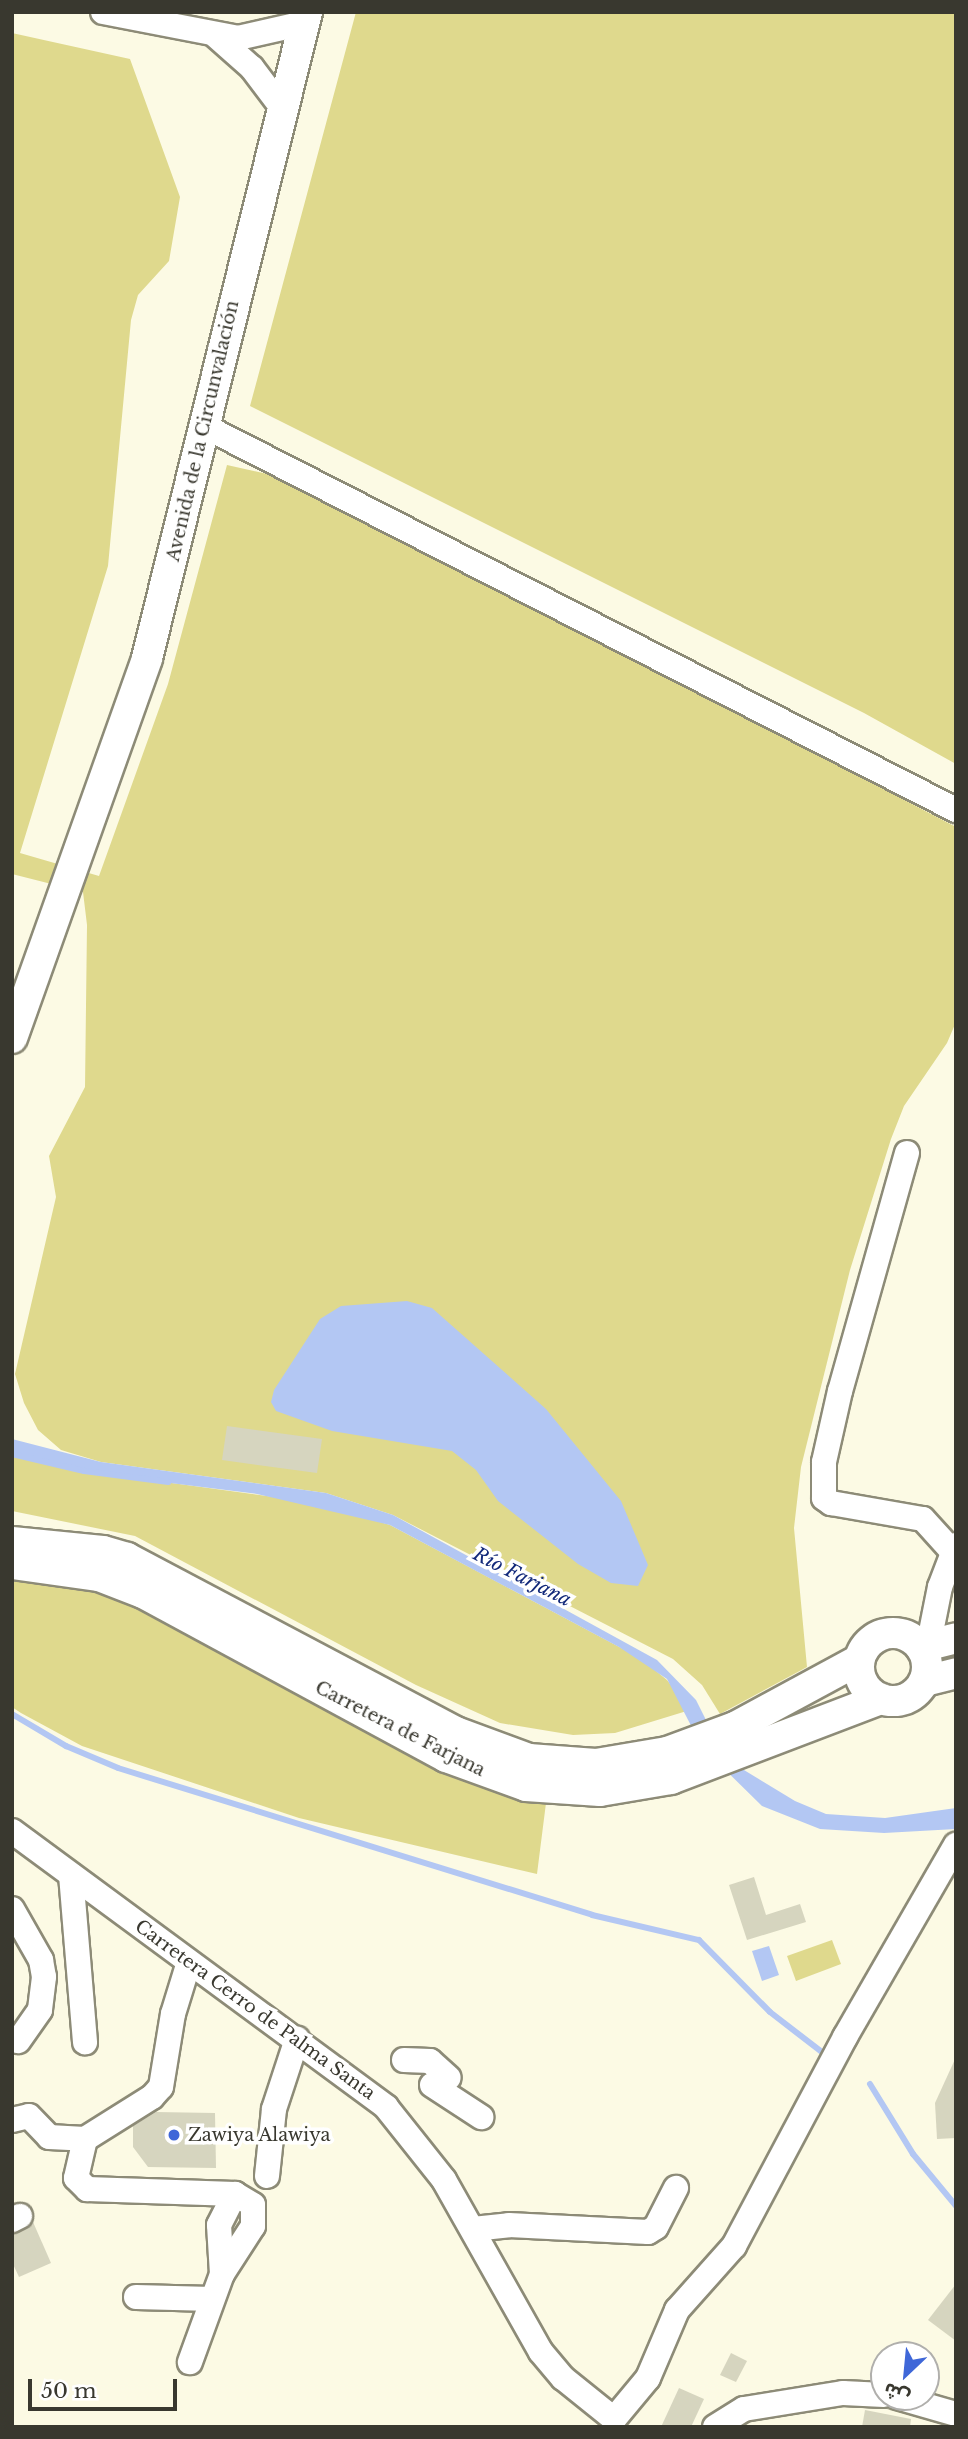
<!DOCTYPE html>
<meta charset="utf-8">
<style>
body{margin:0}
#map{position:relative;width:968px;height:2439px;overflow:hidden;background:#fcfae4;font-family:"Libre Baskerville","Noto Sans Arabic",serif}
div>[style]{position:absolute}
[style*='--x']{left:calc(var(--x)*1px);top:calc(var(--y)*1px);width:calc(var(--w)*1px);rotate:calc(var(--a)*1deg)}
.green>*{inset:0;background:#dfd98d}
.water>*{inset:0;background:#b3c7f3}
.stream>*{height:6px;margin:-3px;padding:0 3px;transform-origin:3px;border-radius:3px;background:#b3c7f3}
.building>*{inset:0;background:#d6d5bf}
.roads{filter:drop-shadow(2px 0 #8d8b77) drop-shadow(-2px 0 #8d8b77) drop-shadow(0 2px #8d8b77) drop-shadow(0 -2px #8d8b77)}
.minor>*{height:24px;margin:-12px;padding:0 12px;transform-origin:12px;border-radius:12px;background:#fff}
.major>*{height:30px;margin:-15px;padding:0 15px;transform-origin:15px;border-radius:15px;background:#fff}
.major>.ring{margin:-15px;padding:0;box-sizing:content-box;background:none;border:30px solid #fff;border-radius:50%}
.dots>*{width:19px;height:19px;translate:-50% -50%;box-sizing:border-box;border:4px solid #fff;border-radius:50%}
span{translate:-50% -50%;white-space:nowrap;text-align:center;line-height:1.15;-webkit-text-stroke:7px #fff;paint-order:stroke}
.street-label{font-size:18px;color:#39382f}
.poi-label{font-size:18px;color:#39382f}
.left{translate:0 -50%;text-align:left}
.water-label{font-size:19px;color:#12297a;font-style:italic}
.frame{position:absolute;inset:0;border:14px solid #39382f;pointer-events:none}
.north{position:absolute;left:870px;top:2341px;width:70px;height:70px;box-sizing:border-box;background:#fff;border:2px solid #b0afac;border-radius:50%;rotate:206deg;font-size:19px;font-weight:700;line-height:28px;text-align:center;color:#39382f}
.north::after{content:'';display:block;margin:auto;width:24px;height:32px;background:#3f67d8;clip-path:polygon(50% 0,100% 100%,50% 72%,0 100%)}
.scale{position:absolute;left:28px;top:2379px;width:149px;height:32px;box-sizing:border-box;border:4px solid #39382f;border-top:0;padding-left:9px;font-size:21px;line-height:24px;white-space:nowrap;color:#39382f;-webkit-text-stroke:5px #fff;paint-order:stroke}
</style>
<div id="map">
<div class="green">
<div style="clip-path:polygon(356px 12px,956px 12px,956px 764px,864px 713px,250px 406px)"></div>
<div style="clip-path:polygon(12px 33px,130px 59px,180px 197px,169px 261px,138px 295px,131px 320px,108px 566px,20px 853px,99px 876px,168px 684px,227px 465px,290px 479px,956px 827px,956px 1022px,947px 1043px,904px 1106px,891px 1139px,850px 1270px,801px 1467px,794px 1528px,807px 1667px,720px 1714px,702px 1685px,673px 1659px,393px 1515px,326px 1493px,101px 1462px,61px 1450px,38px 1430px,24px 1403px,15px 1374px,56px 1197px,49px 1156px,85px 1087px,87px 925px,83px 892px,12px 874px)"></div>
<div style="clip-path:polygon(12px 1454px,84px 1471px,318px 1503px,390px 1525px,640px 1658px,667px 1680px,690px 1710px,615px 1733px,573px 1735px,500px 1723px,416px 1685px,135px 1536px,12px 1511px)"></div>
<div style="clip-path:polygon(12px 1571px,94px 1585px,462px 1773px,546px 1803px,537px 1874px,299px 1818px,82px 1746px,21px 1713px,12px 1707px)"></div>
<div style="clip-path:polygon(832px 1940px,841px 1964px,796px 1981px,787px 1956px)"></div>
</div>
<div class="water">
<div style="clip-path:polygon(407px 1301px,432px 1308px,546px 1409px,621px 1501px,648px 1565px,638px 1586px,611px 1583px,578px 1564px,498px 1501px,476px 1470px,452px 1451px,332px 1431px,276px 1411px,271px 1402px,274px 1390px,320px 1319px,341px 1306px)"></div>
<div style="clip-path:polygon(12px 1439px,101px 1462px,326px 1493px,393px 1515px,657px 1660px,696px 1700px,717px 1742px,739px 1767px,795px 1801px,826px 1814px,885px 1818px,956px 1808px,956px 1829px,884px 1833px,820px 1829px,762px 1806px,702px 1747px,667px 1679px,619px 1647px,390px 1525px,257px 1494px,106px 1475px,12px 1453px)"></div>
<div style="clip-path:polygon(769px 1946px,779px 1975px,762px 1981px,752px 1951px)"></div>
</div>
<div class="stream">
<div style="--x:12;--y:1454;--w:74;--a:13.3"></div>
<div style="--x:84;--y:1471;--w:85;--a:7.5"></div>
<div style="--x:12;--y:1714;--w:63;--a:30.7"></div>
<div style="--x:66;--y:1746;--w:56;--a:22.9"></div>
<div style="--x:118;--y:1768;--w:496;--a:17.2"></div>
<div style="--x:592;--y:1915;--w:110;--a:13.2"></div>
<div style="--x:699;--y:1940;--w:101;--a:45.4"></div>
<div style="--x:770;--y:2012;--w:67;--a:37.7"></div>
<div style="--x:870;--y:2084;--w:82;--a:58.4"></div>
<div style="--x:913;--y:2154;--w:67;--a:50.4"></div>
</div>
<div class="building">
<div style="clip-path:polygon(227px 1426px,322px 1439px,317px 1473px,222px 1460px)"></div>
<div style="clip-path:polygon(754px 1877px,766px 1915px,800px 1904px,806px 1922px,747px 1940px,729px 1885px)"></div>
<div style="clip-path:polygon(956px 2057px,956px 2138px,937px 2139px,935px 2103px)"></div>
<div style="clip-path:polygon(156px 2112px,215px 2113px,216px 2168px,148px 2167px,133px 2147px,133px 2126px)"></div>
<div style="clip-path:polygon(33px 2222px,51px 2263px,19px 2277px,12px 2262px,12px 2235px)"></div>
<div style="clip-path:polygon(956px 2284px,956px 2341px,928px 2320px)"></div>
<div style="clip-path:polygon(731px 2353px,747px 2361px,736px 2382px,720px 2375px)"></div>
<div style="clip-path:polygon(679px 2388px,704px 2399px,691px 2427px,661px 2427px)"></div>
<div style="clip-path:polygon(865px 2410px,911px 2419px,910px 2427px,862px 2427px)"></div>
</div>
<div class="roads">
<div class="minor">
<div style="--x:103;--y:12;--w:137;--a:10.9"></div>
<div style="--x:238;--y:38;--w:68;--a:-12.8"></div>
<div style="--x:216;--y:36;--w:48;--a:41.6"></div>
<div style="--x:252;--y:68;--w:51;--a:52.9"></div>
<div style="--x:202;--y:425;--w:847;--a:27.05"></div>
<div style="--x:907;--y:1153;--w:247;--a:105.7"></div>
<div style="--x:840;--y:1391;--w:73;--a:102.7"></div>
<div style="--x:824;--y:1462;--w:36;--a:90"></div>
<div style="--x:824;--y:1498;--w:9;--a:36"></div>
<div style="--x:831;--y:1503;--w:93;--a:9.9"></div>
<div style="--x:923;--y:1519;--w:43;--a:47.8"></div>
<div style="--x:928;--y:1647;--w:61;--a:-78.7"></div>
<div style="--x:940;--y:1587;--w:45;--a:-69.1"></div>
<div style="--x:12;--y:1831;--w:465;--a:36.4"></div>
<div style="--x:386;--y:2107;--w:93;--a:51.5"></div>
<div style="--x:444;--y:2180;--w:197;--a:60.6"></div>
<div style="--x:541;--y:2352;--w:34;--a:50"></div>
<div style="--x:563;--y:2378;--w:65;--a:38.8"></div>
<div style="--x:71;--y:1875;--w:168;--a:85.2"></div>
<div style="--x:12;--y:1909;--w:59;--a:60.4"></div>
<div style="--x:41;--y:1960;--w:17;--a:80"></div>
<div style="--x:44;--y:1977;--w:33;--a:97"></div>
<div style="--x:40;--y:2010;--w:38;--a:125"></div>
<div style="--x:404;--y:2060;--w:26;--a:2"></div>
<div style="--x:430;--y:2061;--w:25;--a:42"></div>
<div style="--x:432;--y:2085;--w:59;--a:33.1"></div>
<div style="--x:12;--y:2120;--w:17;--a:-13"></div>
<div style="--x:29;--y:2116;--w:29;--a:46"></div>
<div style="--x:49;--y:2137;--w:36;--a:3"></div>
<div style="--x:85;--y:2139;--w:79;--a:-32.1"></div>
<div style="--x:152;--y:2097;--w:13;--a:-48"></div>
<div style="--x:161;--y:2087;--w:74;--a:-80.7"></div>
<div style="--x:173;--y:2014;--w:54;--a:-72.9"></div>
<div style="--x:85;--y:2139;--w:40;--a:103"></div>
<div style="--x:76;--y:2178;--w:16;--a:45"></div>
<div style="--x:87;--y:2189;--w:148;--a:1.9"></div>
<div style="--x:235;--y:2194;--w:21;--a:31"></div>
<div style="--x:253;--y:2205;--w:21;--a:90"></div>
<div style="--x:253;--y:2226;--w:57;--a:122.9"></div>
<div style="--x:222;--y:2274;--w:94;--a:110"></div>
<div style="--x:267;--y:2176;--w:67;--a:-84"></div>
<div style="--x:274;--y:2109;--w:74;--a:-71.8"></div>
<div style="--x:12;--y:2220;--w:9;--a:-27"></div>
<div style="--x:473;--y:2229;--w:36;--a:-6"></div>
<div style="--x:509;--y:2225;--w:139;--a:2.9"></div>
<div style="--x:648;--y:2232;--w:9;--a:-32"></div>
<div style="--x:656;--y:2227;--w:44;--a:-62.9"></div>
<div style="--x:222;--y:2274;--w:49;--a:-93.5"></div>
<div style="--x:219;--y:2225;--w:35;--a:-63"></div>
<div style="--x:136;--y:2297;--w:76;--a:1.5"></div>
<div style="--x:897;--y:2397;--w:61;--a:16.1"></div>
<div style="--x:614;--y:2419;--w:53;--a:-50.3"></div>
<div style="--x:648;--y:2378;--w:74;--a:-66.9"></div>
<div style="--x:677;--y:2310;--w:86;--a:-48.3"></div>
<div style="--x:734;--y:2246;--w:237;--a:-62"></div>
<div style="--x:845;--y:2037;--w:222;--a:-60"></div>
<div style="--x:715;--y:2427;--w:34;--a:-32"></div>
<div style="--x:744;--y:2409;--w:100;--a:-9.2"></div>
<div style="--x:843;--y:2393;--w:41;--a:2.8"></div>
</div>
<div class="major">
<div style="--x:12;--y:1038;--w:403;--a:-70.4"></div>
<div style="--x:147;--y:658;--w:666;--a:-76.09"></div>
<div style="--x:12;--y:1542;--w:91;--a:5.6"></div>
<div style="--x:103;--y:1551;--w:25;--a:16"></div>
<div style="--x:127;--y:1558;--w:372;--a:27.9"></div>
<div style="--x:456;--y:1732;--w:78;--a:20.3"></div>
<div style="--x:529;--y:1759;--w:67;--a:4.3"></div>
<div style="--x:596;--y:1764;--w:72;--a:-9.6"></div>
<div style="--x:667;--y:1752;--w:72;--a:-20.2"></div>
<div style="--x:735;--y:1727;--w:141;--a:-28.4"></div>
<div style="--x:12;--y:1564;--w:88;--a:7.9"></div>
<div style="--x:99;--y:1576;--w:47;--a:21.1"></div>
<div style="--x:143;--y:1593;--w:345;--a:28.4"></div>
<div style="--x:446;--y:1757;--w:85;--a:19.9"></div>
<div style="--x:526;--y:1786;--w:74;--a:3.9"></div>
<div style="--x:600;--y:1791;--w:72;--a:-9.6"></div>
<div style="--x:671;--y:1779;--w:225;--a:-20.9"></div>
<div class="ring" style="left:859px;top:1633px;width:38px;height:38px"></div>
<div style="--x:921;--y:1647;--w:36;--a:-14"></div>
<div style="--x:925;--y:1681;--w:32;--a:-14"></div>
</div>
</div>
<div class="dots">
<div style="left:174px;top:2135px;background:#3f67d8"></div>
</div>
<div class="street-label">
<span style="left:203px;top:431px;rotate:-77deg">Avenida de la Circunvalación</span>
<span style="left:400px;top:1729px;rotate:27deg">Carretera de Farjana</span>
<span style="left:255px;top:2010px;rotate:36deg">Carretera Cerro de Palma Santa</span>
</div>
<div class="poi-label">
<span class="left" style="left:188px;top:2135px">Zawiya Alawiya</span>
</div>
<div class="water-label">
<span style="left:522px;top:1577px;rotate:27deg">Río Farjana</span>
</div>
<div class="frame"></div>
<div class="north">ش</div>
<div class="scale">50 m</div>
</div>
